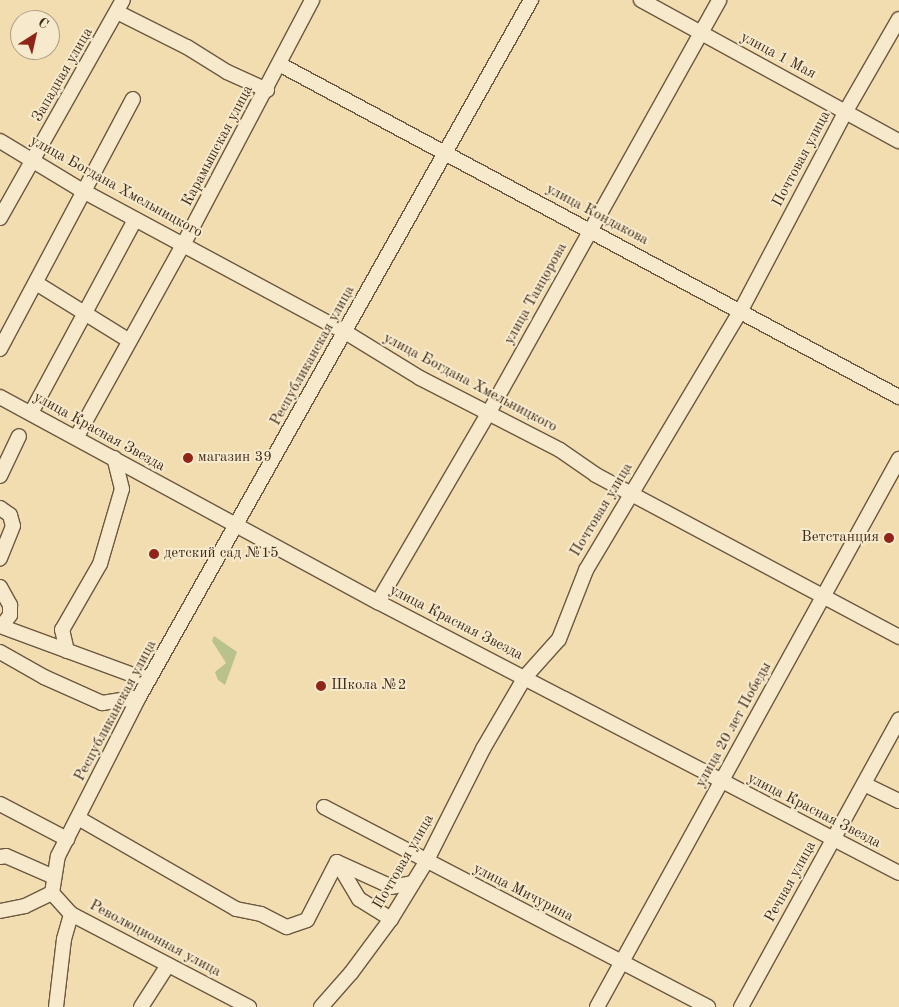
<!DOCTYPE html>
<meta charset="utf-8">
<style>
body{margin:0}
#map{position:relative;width:899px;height:1007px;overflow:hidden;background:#f2ddb0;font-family:"Old Standard TT",serif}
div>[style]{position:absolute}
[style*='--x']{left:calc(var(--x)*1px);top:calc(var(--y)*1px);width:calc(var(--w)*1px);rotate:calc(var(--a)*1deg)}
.green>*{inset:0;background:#b9c18c}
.roads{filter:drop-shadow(1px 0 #6c5840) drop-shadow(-1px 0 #6c5840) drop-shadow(0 1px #6c5840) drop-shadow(0 -1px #6c5840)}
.minor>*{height:14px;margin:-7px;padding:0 7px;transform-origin:7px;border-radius:7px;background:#f7e9cc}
.dots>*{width:14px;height:14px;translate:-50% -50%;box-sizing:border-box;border:2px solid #f7e9cc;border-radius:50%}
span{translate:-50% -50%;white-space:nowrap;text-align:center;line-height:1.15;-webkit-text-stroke:4px #f7e9cc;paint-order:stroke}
.street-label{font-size:15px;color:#3f2b1a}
.poi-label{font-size:15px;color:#3f2b1a}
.left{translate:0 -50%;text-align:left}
.right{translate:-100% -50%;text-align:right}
.north{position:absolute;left:10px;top:10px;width:50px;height:50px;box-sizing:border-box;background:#f7e9cc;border:1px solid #ad9d85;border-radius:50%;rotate:35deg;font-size:14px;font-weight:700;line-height:20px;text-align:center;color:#3f2b1a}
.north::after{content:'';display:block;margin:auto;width:18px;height:22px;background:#8f2418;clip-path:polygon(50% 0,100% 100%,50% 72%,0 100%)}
</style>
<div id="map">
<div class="green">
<div style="clip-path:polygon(214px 636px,237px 652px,225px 685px,218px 680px,215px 672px,226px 663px,212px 641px)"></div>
</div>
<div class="roads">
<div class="minor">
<div style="--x:641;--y:0;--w:294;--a:28.7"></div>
<div style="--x:117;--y:12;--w:78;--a:26.6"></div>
<div style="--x:187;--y:47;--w:47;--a:32"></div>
<div style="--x:227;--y:72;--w:44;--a:24.2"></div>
<div style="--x:279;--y:64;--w:704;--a:28.24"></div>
<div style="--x:0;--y:141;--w:97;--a:31.1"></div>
<div style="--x:83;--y:191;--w:298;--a:28.3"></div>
<div style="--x:345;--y:332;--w:88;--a:31.5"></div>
<div style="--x:420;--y:378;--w:157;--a:27.2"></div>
<div style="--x:560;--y:450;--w:44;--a:34.8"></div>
<div style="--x:596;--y:475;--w:344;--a:28.1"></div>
<div style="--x:0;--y:218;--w:250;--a:-60.6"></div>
<div style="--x:36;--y:283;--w:108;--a:31.8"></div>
<div style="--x:0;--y:349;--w:283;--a:-62"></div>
<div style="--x:0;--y:397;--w:430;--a:28.5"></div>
<div style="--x:378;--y:602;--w:587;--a:27.48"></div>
<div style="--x:31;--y:413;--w:219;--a:-61.7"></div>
<div style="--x:76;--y:438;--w:221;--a:-61"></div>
<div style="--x:183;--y:245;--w:277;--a:-62.2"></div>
<div style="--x:0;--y:476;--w:44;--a:-64.6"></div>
<div style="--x:0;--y:508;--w:12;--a:35"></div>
<div style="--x:10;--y:515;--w:11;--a:75"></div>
<div style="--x:13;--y:526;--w:35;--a:112"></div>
<div style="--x:0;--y:587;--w:21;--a:61"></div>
<div style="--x:10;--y:605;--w:10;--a:90"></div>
<div style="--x:10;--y:615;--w:14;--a:126"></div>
<div style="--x:378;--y:602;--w:218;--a:-59.7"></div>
<div style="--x:488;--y:414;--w:474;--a:-60.8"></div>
<div style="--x:0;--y:626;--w:145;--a:20.2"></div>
<div style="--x:136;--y:676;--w:14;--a:8"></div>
<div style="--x:67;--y:651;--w:22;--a:-103"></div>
<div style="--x:62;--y:630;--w:76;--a:-60.1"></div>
<div style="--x:100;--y:564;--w:78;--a:-73.7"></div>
<div style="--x:122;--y:489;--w:32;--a:-104"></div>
<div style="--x:0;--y:652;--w:51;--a:29.6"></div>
<div style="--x:44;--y:677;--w:64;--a:24.1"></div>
<div style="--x:102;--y:703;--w:37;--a:-9"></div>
<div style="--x:864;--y:784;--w:39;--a:26"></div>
<div style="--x:0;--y:804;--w:76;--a:27.6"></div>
<div style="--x:324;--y:807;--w:433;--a:27.5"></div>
<div style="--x:78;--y:818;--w:182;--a:29.9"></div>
<div style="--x:236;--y:909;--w:25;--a:11"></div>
<div style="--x:261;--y:914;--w:29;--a:27"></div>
<div style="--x:287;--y:927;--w:21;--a:-19"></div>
<div style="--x:307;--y:920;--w:65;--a:-62.7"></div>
<div style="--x:337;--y:862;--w:60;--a:24.4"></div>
<div style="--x:392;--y:887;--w:21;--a:-11"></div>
<div style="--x:0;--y:857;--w:6;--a:-9"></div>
<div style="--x:6;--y:856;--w:52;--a:23.6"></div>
<div style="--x:337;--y:862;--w:43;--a:59.3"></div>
<div style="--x:359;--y:899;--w:38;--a:32"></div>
<div style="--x:52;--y:893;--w:37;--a:-81"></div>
<div style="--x:58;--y:856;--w:178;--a:-63"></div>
<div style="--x:139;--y:697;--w:800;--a:-60.65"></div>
<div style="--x:52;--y:893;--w:28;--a:48"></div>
<div style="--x:71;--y:914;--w:201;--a:27.6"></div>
<div style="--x:0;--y:911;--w:25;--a:-11"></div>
<div style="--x:25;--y:906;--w:30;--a:-26"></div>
<div style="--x:56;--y:1007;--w:68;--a:-83.3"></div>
<div style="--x:64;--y:939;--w:26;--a:-74"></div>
<div style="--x:141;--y:1007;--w:50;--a:-57.3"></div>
<div style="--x:321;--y:1007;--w:45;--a:-48.6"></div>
<div style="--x:351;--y:973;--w:67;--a:-53.5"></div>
<div style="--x:391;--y:919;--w:67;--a:-58.4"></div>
<div style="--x:426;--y:862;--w:127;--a:-63.2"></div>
<div style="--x:483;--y:749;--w:83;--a:-59.7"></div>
<div style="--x:525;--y:677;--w:51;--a:-48.2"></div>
<div style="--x:559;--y:639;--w:74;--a:-68.6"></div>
<div style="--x:586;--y:570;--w:300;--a:-59.2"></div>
<div style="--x:740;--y:312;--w:227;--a:-62.2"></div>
<div style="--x:846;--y:111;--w:106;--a:-60.1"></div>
<div style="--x:597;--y:1007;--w:626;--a:-61.14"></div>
<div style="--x:741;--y:1007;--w:328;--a:-61.2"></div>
</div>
</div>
<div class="dots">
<div style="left:188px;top:458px;background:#8f2418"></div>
<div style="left:889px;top:538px;background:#8f2418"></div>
<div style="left:154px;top:554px;background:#8f2418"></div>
<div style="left:321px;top:686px;background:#8f2418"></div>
</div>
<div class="street-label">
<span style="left:778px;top:56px;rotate:28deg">улица 1 Мая</span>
<span style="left:63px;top:75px;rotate:-60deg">Западная улица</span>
<span style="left:218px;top:146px;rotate:-62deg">Карамышская улица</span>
<span style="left:802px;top:159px;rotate:-62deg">Почтовая улица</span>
<span style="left:116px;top:187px;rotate:29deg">улица Богдана Хмельницкого</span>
<span style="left:597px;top:215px;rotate:28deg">улица Кондакова</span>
<span style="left:536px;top:294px;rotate:-61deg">улица Танцорова</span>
<span style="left:313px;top:356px;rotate:-61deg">Республиканская улица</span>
<span style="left:470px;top:383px;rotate:28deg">улица Богдана Хмельницкого</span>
<span style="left:99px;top:432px;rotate:29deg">улица Красная Звезда</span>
<span style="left:602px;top:510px;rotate:-59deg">Почтовая улица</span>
<span style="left:456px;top:623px;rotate:27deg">улица Красная Звезда</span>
<span style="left:116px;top:711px;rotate:-62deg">Республиканская улица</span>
<span style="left:734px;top:725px;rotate:-61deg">улица 20 лет Победы</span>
<span style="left:814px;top:811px;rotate:27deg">улица Красная Звезда</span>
<span style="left:404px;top:862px;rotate:-60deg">Почтовая улица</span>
<span style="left:791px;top:882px;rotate:-61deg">Речная улица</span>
<span style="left:523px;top:893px;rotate:27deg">улица Мичурина</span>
<span style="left:155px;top:939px;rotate:28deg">Революционная улица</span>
</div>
<div class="poi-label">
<span class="left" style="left:198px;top:458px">магазин 39</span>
<span class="right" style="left:879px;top:538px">Ветстанция</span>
<span class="left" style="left:164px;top:554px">детский сад №15</span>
<span class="left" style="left:331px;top:686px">Школа №2</span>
</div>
<div class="north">С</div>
</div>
